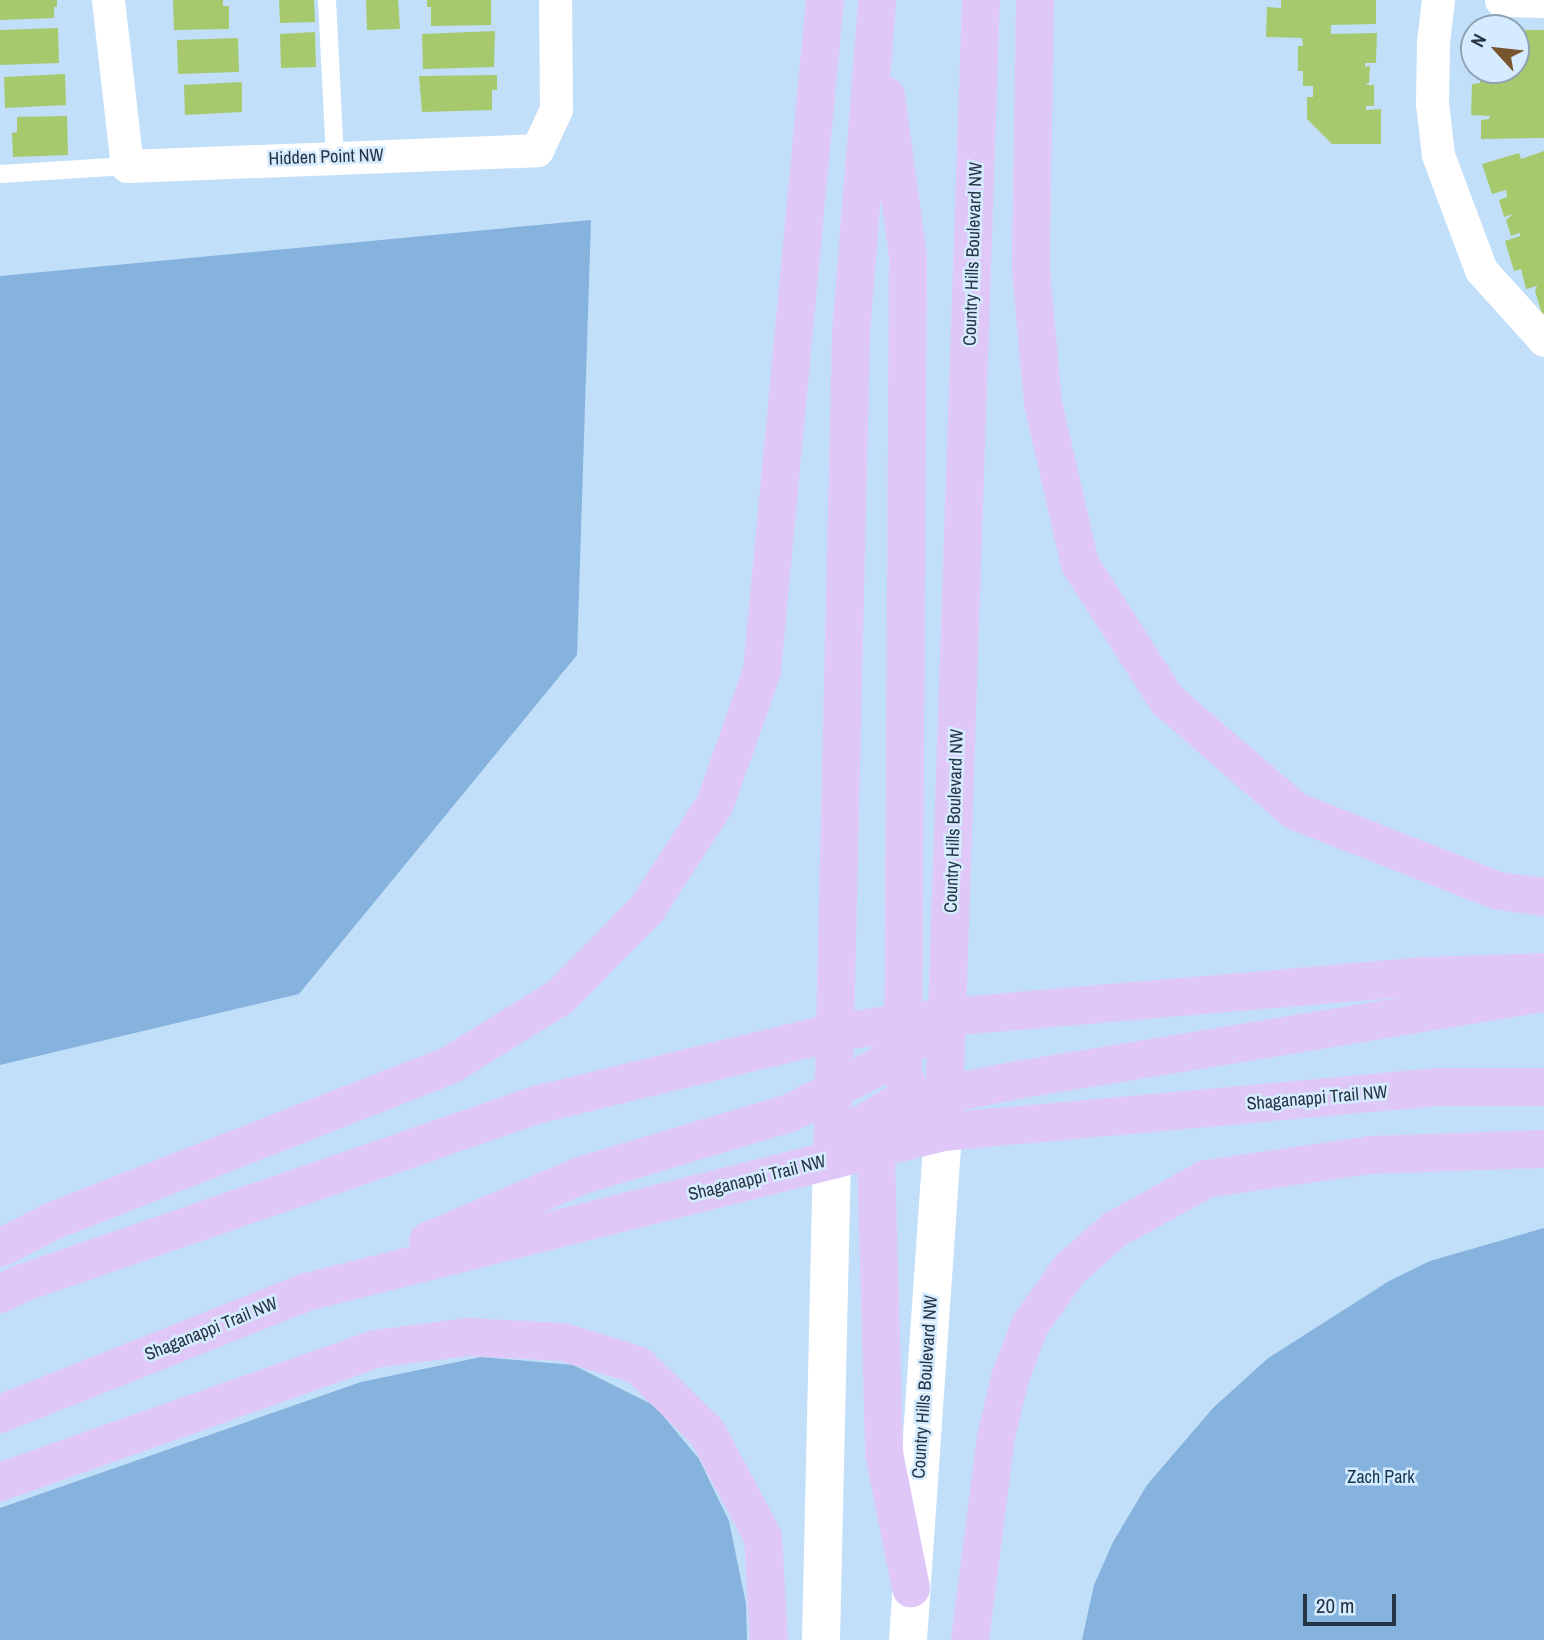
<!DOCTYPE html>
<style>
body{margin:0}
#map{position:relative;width:1544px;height:1640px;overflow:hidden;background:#c2dff9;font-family:"Archivo Narrow",sans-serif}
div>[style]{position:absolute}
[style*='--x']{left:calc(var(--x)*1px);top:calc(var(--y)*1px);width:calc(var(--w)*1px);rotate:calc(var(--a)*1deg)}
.green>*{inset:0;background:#85b3dd}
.building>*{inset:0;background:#a5c96c}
.service>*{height:18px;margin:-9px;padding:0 9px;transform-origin:9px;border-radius:9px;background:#fff}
.minor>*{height:33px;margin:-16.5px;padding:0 16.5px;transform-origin:16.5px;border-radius:16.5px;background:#fff}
.secondary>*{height:38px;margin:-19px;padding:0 19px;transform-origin:19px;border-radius:19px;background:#fff}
.primary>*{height:38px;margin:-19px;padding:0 19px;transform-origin:19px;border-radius:19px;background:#dfc8f7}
span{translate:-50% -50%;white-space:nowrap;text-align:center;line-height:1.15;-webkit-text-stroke:5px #d5ebff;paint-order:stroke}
.street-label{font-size:18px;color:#273542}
.park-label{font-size:18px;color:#133450}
.north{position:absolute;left:1460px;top:14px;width:70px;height:70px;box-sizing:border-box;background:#d5ebff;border:2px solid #8fa2b3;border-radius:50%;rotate:297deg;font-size:19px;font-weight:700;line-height:28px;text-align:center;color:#273542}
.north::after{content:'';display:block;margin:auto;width:24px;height:32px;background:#79552f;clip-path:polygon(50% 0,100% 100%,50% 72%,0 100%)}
.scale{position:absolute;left:1303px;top:1594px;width:93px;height:32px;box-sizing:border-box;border:4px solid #273542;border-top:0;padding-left:9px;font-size:21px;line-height:24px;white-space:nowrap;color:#273542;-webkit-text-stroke:5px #d5ebff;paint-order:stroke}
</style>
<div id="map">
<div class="green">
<div style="clip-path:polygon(591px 220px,577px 655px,299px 994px,0 1065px,0 276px)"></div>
<div style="clip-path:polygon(1544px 1228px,1544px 1640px,1082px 1640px,1094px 1585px,1113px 1542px,1147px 1485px,1213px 1408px,1267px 1359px,1389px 1281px,1430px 1261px)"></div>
<div style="clip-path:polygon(481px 1357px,573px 1365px,655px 1406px,699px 1459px,729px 1521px,746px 1604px,747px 1640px,0 1640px,0 1508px,361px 1382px)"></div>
</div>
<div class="building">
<div style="clip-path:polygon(0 0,57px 0,57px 7px,54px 7px,54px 18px,0 20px)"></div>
<div style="clip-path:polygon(173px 0,223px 0,223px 6px,229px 6px,229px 29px,174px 30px)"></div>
<div style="clip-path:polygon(279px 0,314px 0,315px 22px,280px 23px)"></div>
<div style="clip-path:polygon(366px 0,398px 0,400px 29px,367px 30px)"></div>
<div style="clip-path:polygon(427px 0,491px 0,491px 25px,431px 26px,431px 7px,427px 7px)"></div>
<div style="clip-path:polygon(1281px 0,1376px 0,1376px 24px,1331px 25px,1331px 34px,1377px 33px,1376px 63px,1365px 63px,1365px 67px,1370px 66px,1369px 83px,1365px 85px,1374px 85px,1374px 106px,1366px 106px,1366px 110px,1381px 109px,1381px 144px,1332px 144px,1307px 119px,1307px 97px,1313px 97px,1313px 86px,1303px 86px,1303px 71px,1298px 71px,1298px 46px,1303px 46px,1302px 38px,1266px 37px,1267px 7px,1281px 8px)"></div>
<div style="clip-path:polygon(58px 28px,59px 63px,0 65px,0 30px)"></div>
<div style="clip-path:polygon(1516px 30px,1544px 30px,1544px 138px,1481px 139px,1481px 120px,1489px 119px,1490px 116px,1471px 115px,1472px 84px,1480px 83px,1480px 70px,1516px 70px)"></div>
<div style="clip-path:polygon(495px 31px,494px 67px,423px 69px,422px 34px)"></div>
<div style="clip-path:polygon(315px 32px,316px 67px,281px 68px,280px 34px)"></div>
<div style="clip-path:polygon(238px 38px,239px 72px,178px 74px,177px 40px)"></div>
<div style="clip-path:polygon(65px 74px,66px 105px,5px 108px,4px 77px)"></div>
<div style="clip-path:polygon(497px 75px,497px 90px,492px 90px,492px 110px,422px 112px,419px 76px)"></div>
<div style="clip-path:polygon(242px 82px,242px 112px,185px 115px,184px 85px)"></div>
<div style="clip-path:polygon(67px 116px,68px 155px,13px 157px,12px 133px,17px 132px,17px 117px)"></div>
<div style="clip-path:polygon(1544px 151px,1544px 313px,1542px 314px,1535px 291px,1537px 286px,1526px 289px,1521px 269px,1514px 271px,1505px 241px,1520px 236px,1520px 233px,1511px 236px,1506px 220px,1513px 214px,1504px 217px,1499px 200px,1507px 197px,1506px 190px,1492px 194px,1482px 164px,1519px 153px,1521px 159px)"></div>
</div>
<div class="service">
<div style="--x:327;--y:0;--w:156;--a:87.1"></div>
<div style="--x:0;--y:174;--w:127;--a:-3.6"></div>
</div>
<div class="minor">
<div style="--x:108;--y:0;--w:167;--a:83.5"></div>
<div style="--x:127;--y:166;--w:410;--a:-2.2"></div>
<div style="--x:537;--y:150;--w:45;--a:-65.1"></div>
<div style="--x:556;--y:109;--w:109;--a:-90.5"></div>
<div style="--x:1438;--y:0;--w:42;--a:96.8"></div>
<div style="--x:1433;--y:42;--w:61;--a:90.9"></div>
<div style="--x:1432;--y:103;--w:52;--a:83.4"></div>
<div style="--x:1438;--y:155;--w:123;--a:69.5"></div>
<div style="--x:1481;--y:270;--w:94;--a:48"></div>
<div style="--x:1501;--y:0;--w:43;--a:1.3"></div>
</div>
<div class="secondary">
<div style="--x:821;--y:1640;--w:480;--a:-88.7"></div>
<div style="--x:908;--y:1640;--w:509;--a:-86.06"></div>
</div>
<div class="primary">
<div style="--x:1035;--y:0;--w:269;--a:90.9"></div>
<div style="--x:1031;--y:269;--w:135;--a:84.9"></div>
<div style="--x:1043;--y:403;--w:165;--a:77.1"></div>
<div style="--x:1080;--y:564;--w:161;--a:57.4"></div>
<div style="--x:1167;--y:700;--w:169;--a:40.9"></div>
<div style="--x:1295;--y:811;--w:218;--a:21.5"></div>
<div style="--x:1498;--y:891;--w:46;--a:7.4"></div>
<div style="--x:886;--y:96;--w:162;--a:82.2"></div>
<div style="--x:908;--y:256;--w:816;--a:90.35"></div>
<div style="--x:903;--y:1072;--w:30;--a:73"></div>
<div style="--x:912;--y:1101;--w:44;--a:45"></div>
<div style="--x:875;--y:1123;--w:330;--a:88.4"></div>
<div style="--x:884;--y:1453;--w:138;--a:78.7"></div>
<div style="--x:943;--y:1132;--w:1133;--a:-88.08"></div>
<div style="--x:832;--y:1160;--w:826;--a:-88.68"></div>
<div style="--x:851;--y:334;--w:335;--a:-85.5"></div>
<div style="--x:832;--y:1160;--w:45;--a:-50.4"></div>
<div style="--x:861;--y:1125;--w:41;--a:-31"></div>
<div style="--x:896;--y:1104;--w:123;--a:-11.2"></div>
<div style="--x:1017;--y:1080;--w:534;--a:-9.37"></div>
<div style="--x:428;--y:1241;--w:168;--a:-23.1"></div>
<div style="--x:583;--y:1175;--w:216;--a:-16.7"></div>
<div style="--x:790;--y:1113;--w:99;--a:-27.6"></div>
<div style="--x:878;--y:1067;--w:51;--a:-34.6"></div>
<div style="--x:0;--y:1248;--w:62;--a:-27"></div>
<div style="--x:55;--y:1220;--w:424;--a:-21.4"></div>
<div style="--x:450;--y:1065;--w:129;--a:-31.7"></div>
<div style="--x:560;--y:997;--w:124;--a:-45.3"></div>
<div style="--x:647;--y:909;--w:125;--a:-57.1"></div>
<div style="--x:715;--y:804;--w:141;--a:-70.5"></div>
<div style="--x:762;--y:671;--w:674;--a:-84.64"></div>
<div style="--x:0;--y:1294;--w:22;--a:-27"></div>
<div style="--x:20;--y:1284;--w:546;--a:-19.13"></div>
<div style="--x:536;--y:1105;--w:309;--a:-13.7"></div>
<div style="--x:836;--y:1032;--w:113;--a:-7.6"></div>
<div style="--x:948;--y:1017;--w:480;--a:-4.9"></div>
<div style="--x:1426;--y:976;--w:118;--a:-1.9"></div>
<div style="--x:0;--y:1414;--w:330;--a:-21.7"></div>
<div style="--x:307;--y:1292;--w:656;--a:-14.12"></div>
<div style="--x:943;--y:1132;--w:499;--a:-5.2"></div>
<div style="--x:1440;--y:1087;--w:104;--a:0"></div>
<div style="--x:0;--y:1482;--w:398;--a:-19.5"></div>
<div style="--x:375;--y:1349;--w:94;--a:-7.4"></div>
<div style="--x:468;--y:1337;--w:95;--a:3"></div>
<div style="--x:563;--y:1342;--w:78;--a:17"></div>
<div style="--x:638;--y:1365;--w:96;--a:44.2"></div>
<div style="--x:707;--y:1432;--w:119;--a:61.9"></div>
<div style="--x:763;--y:1537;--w:103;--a:86.7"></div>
<div style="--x:970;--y:1640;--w:205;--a:-82.7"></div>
<div style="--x:996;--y:1437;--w:61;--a:-76.7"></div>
<div style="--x:1010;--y:1378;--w:57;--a:-69.3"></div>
<div style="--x:1030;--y:1325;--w:67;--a:-54.7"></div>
<div style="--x:1069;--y:1270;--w:60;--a:-41.6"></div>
<div style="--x:1114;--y:1230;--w:105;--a:-29"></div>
<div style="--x:1206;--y:1179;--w:166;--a:-8.3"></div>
<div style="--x:1370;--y:1155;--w:174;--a:-2"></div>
</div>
<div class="street-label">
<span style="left:326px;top:157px;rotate:-2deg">Hidden Point NW</span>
<span style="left:973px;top:254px;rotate:-88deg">Country Hills Boulevard NW</span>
<span style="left:954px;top:821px;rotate:-88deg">Country Hills Boulevard NW</span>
<span style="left:1317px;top:1098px;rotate:-5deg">Shaganappi Trail NW</span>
<span style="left:757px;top:1178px;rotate:-14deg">Shaganappi Trail NW</span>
<span style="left:211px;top:1329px;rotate:-22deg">Shaganappi Trail NW</span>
<span style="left:925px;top:1387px;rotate:-86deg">Country Hills Boulevard NW</span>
</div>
<div class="park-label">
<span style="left:1381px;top:1477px">Zach Park</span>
</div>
<div class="north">N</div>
<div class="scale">20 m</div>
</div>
